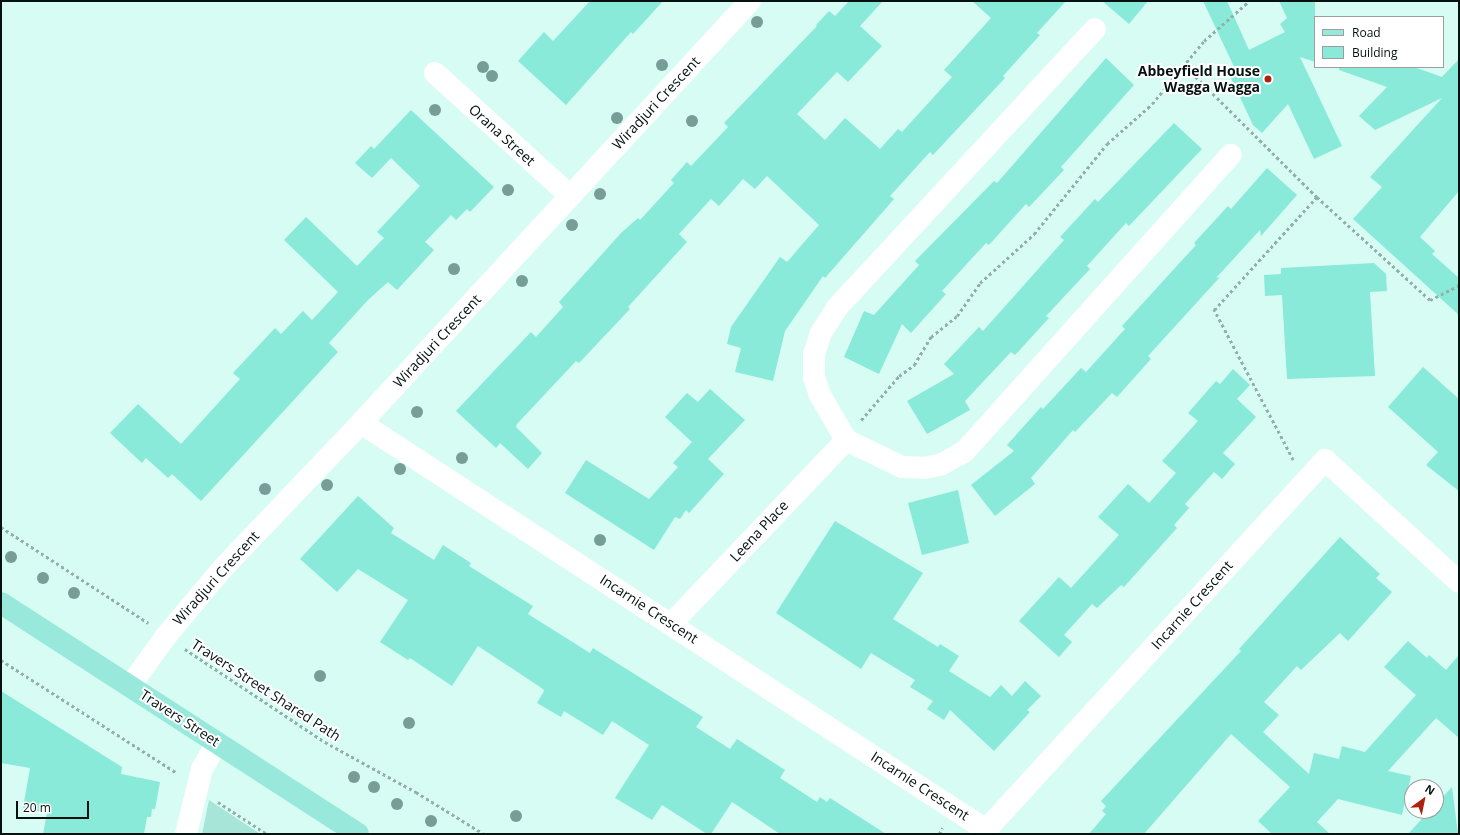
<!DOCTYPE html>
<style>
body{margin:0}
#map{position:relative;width:1460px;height:835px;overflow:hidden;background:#d6fcf4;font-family:"Open Sans",sans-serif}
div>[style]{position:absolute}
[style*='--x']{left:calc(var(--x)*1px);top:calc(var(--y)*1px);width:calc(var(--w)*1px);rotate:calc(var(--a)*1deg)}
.green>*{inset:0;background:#a7e5d9}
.building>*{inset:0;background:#89ead9}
.path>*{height:2.5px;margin-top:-1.25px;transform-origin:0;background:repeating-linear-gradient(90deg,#92b0aa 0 3px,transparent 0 6px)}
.minor>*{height:22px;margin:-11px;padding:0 11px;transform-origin:11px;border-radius:11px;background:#fff}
.major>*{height:22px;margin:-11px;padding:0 11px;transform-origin:11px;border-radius:11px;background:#98e9dc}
.trees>*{width:12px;height:12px;margin:-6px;border-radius:50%;background:#769e97}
.dots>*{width:11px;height:11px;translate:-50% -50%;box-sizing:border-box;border:2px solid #fff;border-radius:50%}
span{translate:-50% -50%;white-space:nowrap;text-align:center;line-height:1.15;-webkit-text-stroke:4px #fff;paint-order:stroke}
.poi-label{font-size:14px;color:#051210;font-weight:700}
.right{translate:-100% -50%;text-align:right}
.street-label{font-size:14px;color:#051210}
.frame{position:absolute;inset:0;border:2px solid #051210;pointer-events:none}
.legend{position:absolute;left:1314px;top:16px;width:130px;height:52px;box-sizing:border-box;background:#fff;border:1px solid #9ba09f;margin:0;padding:5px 7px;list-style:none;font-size:12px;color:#051210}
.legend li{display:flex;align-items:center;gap:8px;height:20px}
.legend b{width:20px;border:1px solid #9ba09f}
.north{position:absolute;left:1404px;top:779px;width:40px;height:40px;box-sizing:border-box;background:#fff;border:1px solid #9ba09f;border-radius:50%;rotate:33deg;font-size:11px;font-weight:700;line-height:16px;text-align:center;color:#051210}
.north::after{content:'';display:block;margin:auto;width:14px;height:18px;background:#af210c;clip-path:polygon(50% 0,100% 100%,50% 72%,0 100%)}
.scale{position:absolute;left:16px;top:801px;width:73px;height:18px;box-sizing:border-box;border:2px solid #051210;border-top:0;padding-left:5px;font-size:12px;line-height:14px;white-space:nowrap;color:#051210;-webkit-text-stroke:3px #fff;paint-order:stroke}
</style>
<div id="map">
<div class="green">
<div style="clip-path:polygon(209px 800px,260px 834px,202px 834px)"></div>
</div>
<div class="building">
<div style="clip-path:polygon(590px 1px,663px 1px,633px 34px,631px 32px,566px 105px,518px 61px,544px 32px,553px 41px)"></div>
<div style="clip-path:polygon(849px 1px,883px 1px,860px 26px,882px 46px,848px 82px,837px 72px,797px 114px,825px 140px,845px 118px,880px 149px,898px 129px,902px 132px,952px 77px,944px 70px,991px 18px,972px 1px,1066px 1px,1037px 33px,1040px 35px,1003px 76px,1005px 78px,933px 155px,930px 152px,890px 196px,894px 199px,825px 278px,823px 276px,785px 331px,773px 381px,735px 372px,741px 348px,727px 344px,731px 327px,780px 257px,787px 262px,819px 225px,767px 176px,755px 189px,743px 179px,719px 206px,711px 199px,679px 234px,687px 242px,628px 307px,630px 309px,579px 363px,576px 361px,517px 424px,516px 427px,542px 453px,528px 469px,500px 443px,496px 448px,456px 411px,531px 332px,536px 337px,563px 307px,559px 302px,622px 232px,638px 218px,640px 220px,674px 183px,671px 180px,687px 162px,691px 166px,728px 127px,724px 123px,817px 26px,816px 25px,829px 11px,835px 16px)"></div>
<div style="clip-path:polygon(1102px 1px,1148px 1px,1129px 24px)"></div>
<div style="clip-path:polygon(1203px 1px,1227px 1px,1249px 50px,1285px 32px,1280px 24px,1287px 18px,1279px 1px,1315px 1px,1315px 62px,1300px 57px,1342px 146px,1314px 159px,1288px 104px,1262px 133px,1253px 125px,1230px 76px,1237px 73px)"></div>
<div style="clip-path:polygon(1106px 58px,1134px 85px,1061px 167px,1064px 170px,1029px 207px,1026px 204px,989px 245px,986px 243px,942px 291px,946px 294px,911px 333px,902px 324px,879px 374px,844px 357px,864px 311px,874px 315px,919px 265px,915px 261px,994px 181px,997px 183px)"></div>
<div style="clip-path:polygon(1459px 59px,1459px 191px,1420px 237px,1435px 251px,1432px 254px,1459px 278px,1459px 315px,1353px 219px,1382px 187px,1370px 177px,1442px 98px,1375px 130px,1359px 116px,1387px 87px,1339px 70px,1339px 67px,1414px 67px,1442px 77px)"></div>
<div style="clip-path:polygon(411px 110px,494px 187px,470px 212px,467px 209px,456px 220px,451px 215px,425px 242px,434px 250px,397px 290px,388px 282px,368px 300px,329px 343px,338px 352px,201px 501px,172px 474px,168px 478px,146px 458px,142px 463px,110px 433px,138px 404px,181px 444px,240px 379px,233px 373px,275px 328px,281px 334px,303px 311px,312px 320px,338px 292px,284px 240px,306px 217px,357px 266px,384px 238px,377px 232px,420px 186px,391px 158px,372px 178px,355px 163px,371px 146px,374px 149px)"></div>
<div style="clip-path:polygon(1174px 123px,1202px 149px,1129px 226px,1126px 223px,1087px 266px,1090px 269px,1046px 316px,1049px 318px,1015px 355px,1011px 352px,965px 401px,970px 410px,927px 434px,907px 401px,954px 374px,944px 364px,979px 327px,983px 331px,1064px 240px,1060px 237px,1095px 199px,1098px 202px)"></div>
<div style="clip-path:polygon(1267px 168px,1297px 195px,1261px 236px,1260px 230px,1216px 278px,1220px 277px,1148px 356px,1151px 359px,1117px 397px,1112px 393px,1075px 432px,1073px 430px,1031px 478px,1035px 484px,995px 516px,971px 485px,1014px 451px,1007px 445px,1041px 407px,1043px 409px,1081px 368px,1086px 372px,1125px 329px,1122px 326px,1196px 245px,1194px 243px,1228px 206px,1231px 209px)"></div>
<div style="clip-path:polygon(1374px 263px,1386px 274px,1387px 291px,1370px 292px,1375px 376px,1287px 379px,1282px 295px,1265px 296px,1264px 275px,1281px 274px,1281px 268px)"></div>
<div style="clip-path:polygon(1423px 367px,1459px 399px,1459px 491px,1426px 465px,1438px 452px,1388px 407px)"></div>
<div style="clip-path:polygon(1233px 369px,1250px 385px,1237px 399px,1256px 417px,1223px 453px,1235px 464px,1222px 479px,1214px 472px,1185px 504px,1189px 508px,1174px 525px,1177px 528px,1124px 587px,1121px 585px,1097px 608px,1092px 604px,1064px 635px,1072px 642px,1059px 657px,1019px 621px,1059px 577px,1071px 588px,1119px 535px,1098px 517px,1128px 484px,1149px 503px,1176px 473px,1162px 461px,1198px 421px,1188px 413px,1216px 381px,1220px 384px)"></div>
<div style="clip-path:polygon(710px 389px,745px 420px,708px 459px,724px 474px,689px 513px,686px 510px,680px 519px,675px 517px,654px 550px,565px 493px,586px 460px,649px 499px,678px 467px,673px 463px,692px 442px,665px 417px,687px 393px,698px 402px)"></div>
<div style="clip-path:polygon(958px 490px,969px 543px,922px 555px,908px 503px)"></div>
<div style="clip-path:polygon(358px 496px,394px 528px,391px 533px,434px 560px,443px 545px,471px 563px,469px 566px,533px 606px,528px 614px,590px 653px,593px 648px,703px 717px,696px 727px,730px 749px,737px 739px,785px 770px,780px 778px,817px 802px,820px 797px,827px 802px,830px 798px,886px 834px,780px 834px,732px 802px,711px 834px,707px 834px,662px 805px,652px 820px,615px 798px,649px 745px,612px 721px,603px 735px,564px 711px,561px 717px,537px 703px,544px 691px,543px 689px,478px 646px,452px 686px,410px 658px,408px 660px,380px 642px,408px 600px,358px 569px,337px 592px,300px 559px)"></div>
<div style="clip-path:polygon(835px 521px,923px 573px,893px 619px,938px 647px,940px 644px,959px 656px,949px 671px,990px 697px,1001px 685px,1012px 696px,1025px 681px,1041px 696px,1027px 710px,1030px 712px,994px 751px,950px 710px,944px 720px,927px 709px,933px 701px,910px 687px,915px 680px,871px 653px,861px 669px,776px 613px)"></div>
<div style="clip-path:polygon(1340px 537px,1380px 574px,1376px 578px,1392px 592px,1348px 641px,1340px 633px,1301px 670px,1297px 666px,1264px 702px,1279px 715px,1263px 732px,1309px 774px,1314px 753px,1339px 759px,1342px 746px,1365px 752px,1416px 695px,1384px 667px,1408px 641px,1427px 658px,1429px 655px,1446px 670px,1459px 655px,1459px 738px,1436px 718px,1388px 771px,1411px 776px,1402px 815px,1338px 799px,1317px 822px,1330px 834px,1272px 834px,1258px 821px,1290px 787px,1231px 734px,1144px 834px,1089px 834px,1106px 814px,1102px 811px,1106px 806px,1101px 801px,1241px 651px,1239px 649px)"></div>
<div style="clip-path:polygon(1px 691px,122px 767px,121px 774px,160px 782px,155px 809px,152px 809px,151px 817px,147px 817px,144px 834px,43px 834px,47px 813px,23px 808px,30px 768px,1px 763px)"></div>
<div style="clip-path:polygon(1452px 787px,1458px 834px,1408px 834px,1429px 811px,1436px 811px,1436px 804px)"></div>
</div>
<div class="path">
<div style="--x:1183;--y:64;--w:189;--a:44.8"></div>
<div style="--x:1317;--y:197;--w:153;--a:42.3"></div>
<div style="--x:1430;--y:300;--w:33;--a:-27"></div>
<div style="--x:861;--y:420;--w:58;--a:-49.2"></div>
<div style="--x:899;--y:376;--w:19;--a:-36"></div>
<div style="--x:914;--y:365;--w:33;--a:-59"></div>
<div style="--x:931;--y:337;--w:33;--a:-39"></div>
<div style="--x:957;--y:316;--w:40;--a:-55.1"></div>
<div style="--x:980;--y:283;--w:73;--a:-42.2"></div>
<div style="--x:1034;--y:234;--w:116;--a:-51"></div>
<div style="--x:1107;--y:144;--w:60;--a:-41.6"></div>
<div style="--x:1152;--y:104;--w:82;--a:-50.5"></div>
<div style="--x:1204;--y:41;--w:60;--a:-41.6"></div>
<div style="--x:1293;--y:460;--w:170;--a:-117.8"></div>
<div style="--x:1214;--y:310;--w:153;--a:-47.7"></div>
<div style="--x:1;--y:527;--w:176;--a:33.1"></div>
<div style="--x:185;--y:649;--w:168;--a:33.6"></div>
<div style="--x:325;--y:742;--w:104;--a:28.8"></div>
<div style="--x:416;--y:792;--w:80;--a:31.7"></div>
<div style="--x:1;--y:660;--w:209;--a:32.7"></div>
<div style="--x:218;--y:802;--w:59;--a:33.1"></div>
<div style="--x:939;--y:834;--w:7;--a:-63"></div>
</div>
<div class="minor">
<div style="--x:1095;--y:29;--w:380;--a:132.8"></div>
<div style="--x:837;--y:308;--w:30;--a:123"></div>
<div style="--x:821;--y:333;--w:22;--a:108"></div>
<div style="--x:814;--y:354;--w:23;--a:90"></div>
<div style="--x:814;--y:377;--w:19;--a:72"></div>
<div style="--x:820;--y:395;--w:52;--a:60"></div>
<div style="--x:846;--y:440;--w:62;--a:25.7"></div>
<div style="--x:902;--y:467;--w:23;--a:2"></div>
<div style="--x:925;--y:468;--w:17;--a:-13"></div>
<div style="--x:942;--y:464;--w:26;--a:-29"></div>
<div style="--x:965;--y:451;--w:398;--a:-48.1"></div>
<div style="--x:435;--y:73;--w:183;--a:42.3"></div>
<div style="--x:361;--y:423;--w:746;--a:33.07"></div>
<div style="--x:986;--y:830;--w:502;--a:-47.5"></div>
<div style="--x:1325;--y:460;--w:181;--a:42.3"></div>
<div style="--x:672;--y:623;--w:253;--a:-46.4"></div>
<div style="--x:130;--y:686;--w:62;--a:-54.2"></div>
<div style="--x:166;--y:636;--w:87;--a:-50.1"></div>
<div style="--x:222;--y:569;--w:202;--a:-46.4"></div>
<div style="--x:361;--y:423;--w:574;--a:-47.33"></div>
<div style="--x:186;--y:834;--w:67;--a:-76.2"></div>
<div style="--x:202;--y:769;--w:30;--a:-60"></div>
</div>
<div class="major">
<div style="--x:1;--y:603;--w:425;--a:32.9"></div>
</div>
<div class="trees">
<div style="left:757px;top:22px"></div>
<div style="left:662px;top:65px"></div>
<div style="left:483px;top:67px"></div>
<div style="left:492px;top:76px"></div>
<div style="left:435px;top:110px"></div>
<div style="left:617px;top:118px"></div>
<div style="left:692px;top:121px"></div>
<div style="left:508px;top:190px"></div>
<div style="left:600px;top:194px"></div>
<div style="left:572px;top:225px"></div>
<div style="left:454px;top:269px"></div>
<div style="left:522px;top:281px"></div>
<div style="left:417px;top:412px"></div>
<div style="left:462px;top:458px"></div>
<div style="left:400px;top:469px"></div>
<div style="left:327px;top:485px"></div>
<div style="left:265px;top:489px"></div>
<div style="left:600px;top:540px"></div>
<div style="left:11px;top:557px"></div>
<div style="left:43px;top:578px"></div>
<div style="left:74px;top:593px"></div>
<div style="left:320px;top:676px"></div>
<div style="left:409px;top:723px"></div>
<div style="left:354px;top:777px"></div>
<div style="left:374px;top:787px"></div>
<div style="left:397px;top:804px"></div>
<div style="left:516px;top:816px"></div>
<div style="left:431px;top:821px"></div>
</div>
<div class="dots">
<div style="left:1268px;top:79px;background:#af210c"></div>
</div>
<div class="poi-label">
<span class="right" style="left:1260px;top:79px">Abbeyfield House<br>Wagga Wagga</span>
</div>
<div class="street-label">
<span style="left:656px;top:103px;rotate:-47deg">Wiradjuri Crescent</span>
<span style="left:502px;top:135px;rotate:42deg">Orana Street</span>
<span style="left:437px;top:341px;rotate:-47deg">Wiradjuri Crescent</span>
<span style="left:759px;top:531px;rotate:-47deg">Leena Place</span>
<span style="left:216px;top:578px;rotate:-48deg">Wiradjuri Crescent</span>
<span style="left:1192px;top:605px;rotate:-48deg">Incarnie Crescent</span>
<span style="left:649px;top:609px;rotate:33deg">Incarnie Crescent</span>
<span style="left:266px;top:690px;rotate:33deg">Travers Street Shared Path</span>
<span style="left:180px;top:718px;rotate:33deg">Travers Street</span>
<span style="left:920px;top:786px;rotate:33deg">Incarnie Crescent</span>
</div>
<div class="frame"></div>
<ul class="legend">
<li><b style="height:5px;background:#98e9dc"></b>Road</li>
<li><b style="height:11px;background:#89ead9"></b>Building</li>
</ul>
<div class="north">N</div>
<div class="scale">20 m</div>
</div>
